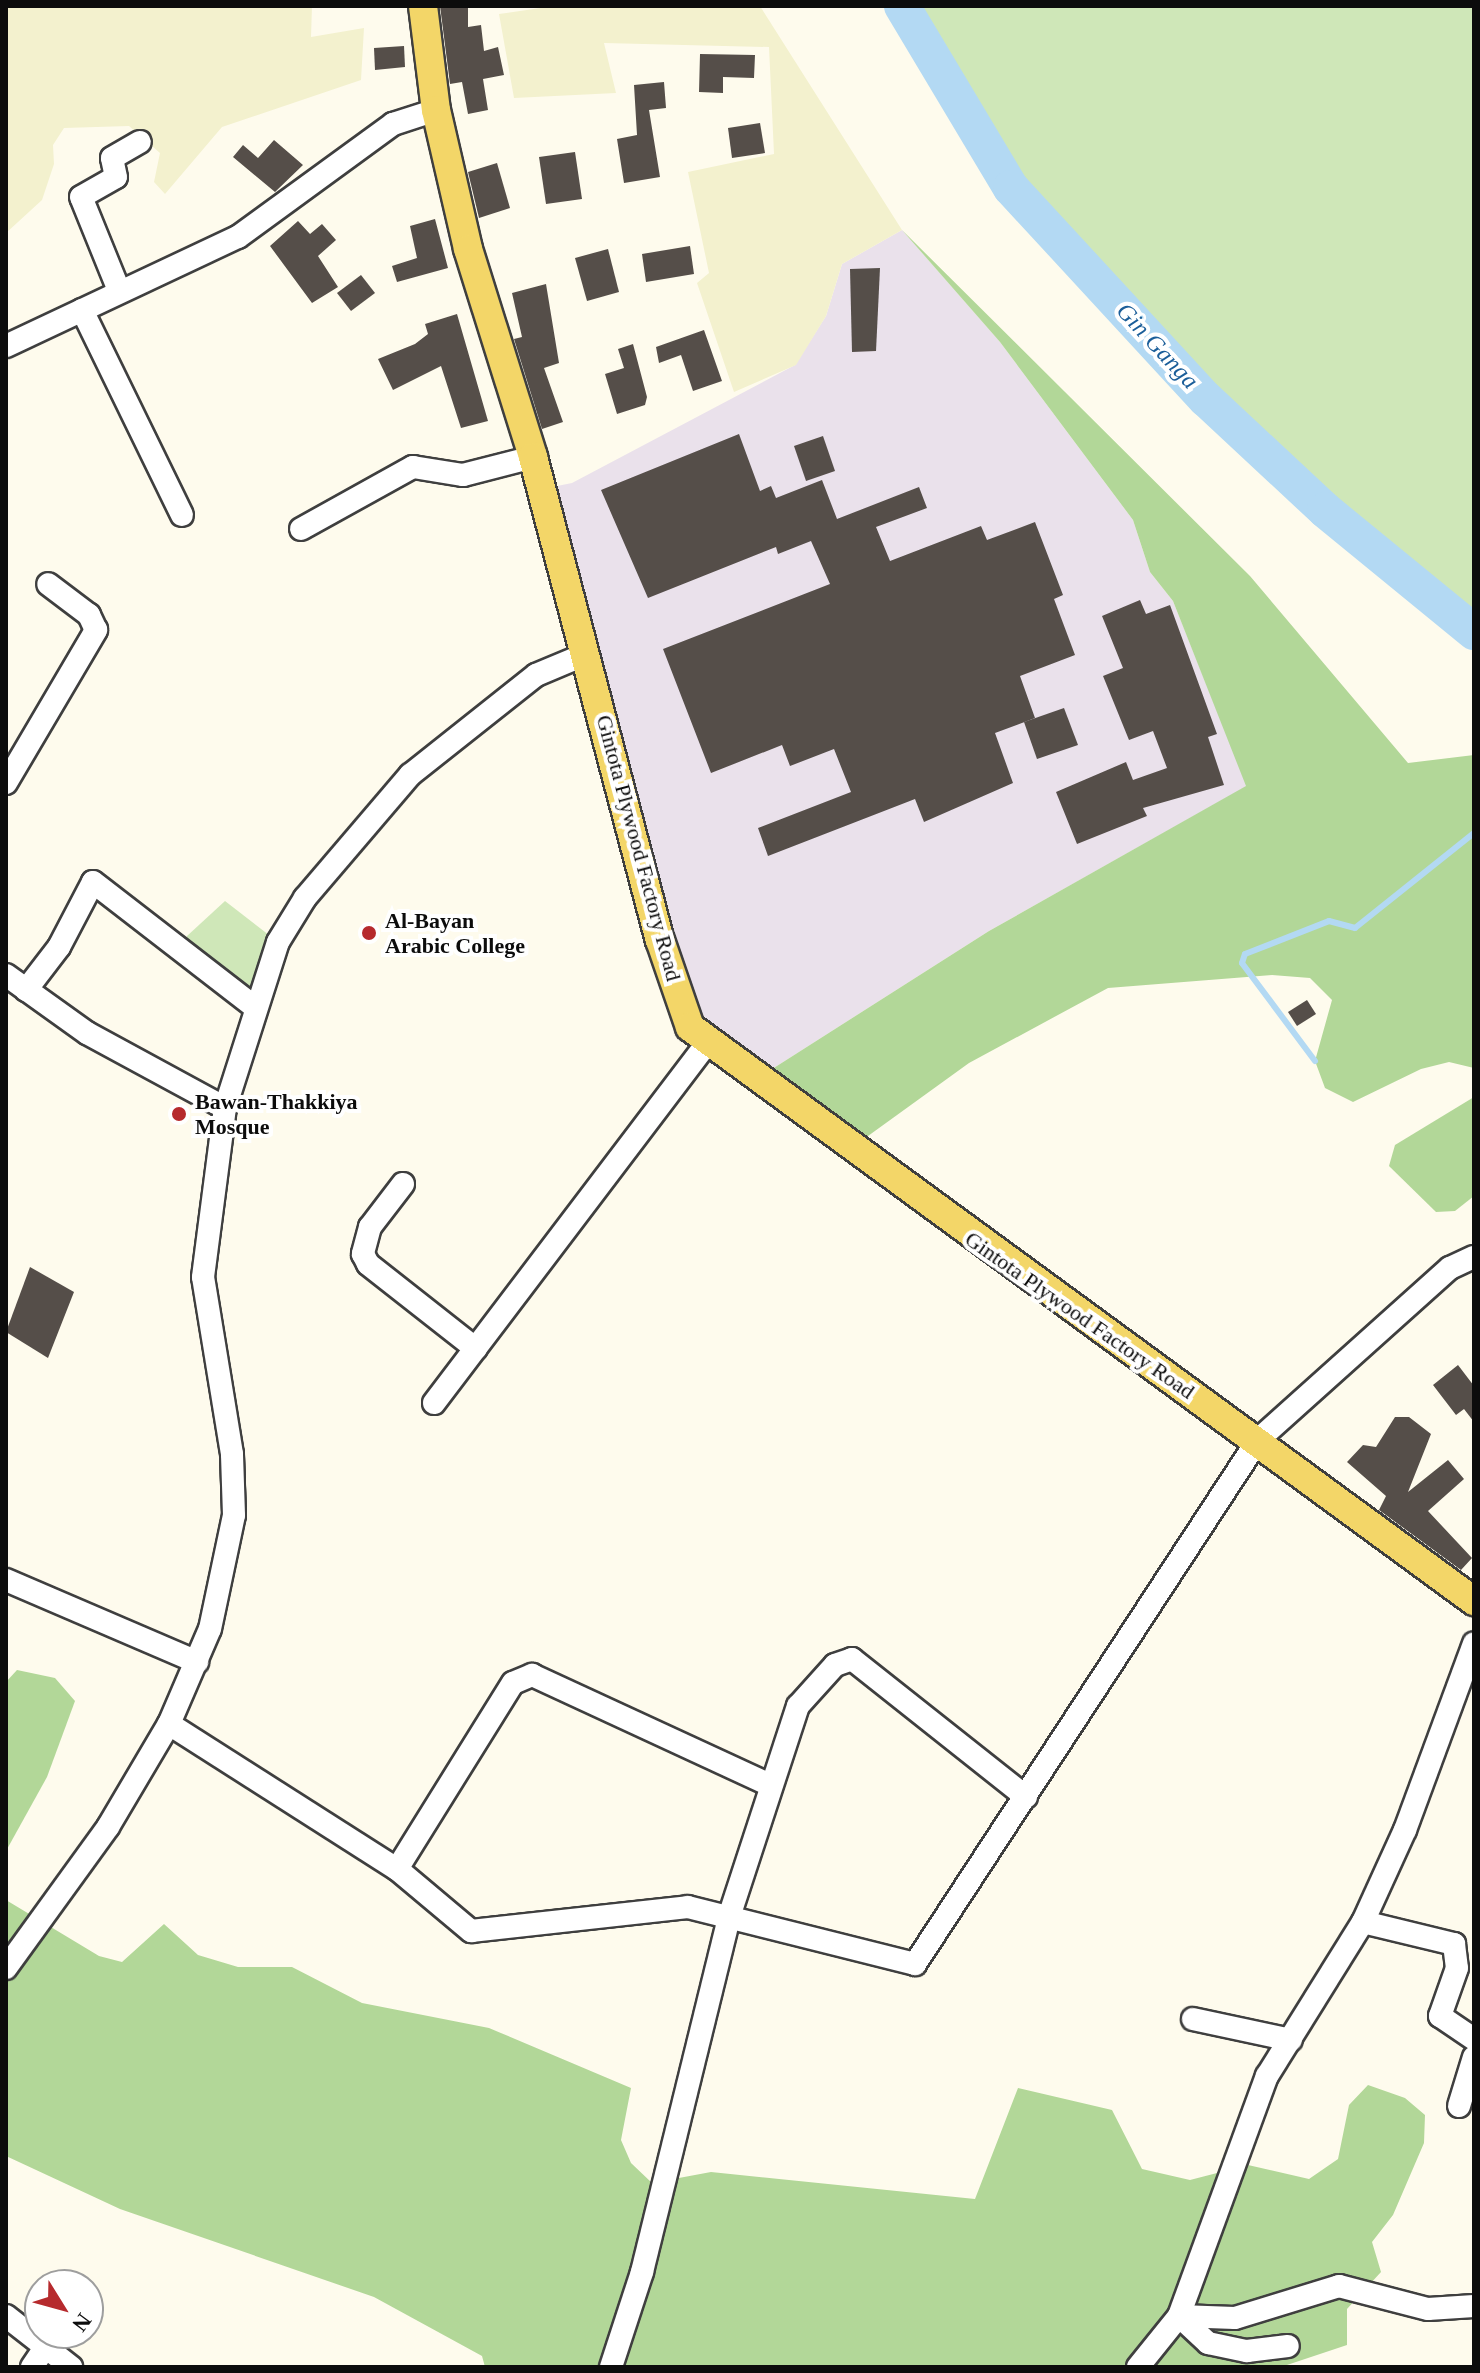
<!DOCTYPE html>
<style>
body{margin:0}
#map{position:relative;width:1480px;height:2373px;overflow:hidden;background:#fefbed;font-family:Georgia,serif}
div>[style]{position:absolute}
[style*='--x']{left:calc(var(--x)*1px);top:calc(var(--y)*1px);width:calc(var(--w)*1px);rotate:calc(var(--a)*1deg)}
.industrial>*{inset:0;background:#eae1eb}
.farmland>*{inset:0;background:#f3f1ce}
.green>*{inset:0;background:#cfe7b8}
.forest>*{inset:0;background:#b2d798}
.stream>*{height:6px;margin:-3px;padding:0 3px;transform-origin:3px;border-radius:3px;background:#b3d9f3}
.river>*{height:36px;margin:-18px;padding:0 18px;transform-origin:18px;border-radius:18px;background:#b3d9f3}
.building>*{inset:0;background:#554e49}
.roads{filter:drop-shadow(2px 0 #3f3f3f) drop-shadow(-2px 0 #3f3f3f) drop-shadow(0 2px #3f3f3f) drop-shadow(0 -2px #3f3f3f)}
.minor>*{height:22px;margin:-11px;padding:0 11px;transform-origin:11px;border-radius:11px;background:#fff}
.major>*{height:28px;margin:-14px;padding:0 14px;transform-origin:14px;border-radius:14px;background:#f3d668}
.dots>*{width:22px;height:22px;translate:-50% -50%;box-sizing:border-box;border:4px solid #fff;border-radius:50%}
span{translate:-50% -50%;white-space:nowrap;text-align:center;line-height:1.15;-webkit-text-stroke:8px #fff;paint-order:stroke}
.street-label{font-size:22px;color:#0c0c0c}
.poi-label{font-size:22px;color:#0c0c0c;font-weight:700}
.left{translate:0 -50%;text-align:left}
.water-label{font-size:24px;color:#1b5e99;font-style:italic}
.frame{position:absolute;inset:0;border:8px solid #0c0c0c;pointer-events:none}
.north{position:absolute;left:24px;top:2269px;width:80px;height:80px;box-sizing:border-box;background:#fff;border:2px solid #9e9e9e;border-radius:50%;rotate:127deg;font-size:22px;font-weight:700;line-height:32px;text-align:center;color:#0c0c0c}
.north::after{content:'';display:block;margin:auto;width:28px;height:36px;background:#b62a2d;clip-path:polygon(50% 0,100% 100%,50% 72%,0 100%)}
</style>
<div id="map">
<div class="industrial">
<div style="clip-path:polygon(902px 230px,1000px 342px,1133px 520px,1150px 572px,1173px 601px,1247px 786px,989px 931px,758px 1078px,690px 1027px,542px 489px,572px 483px,795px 365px,826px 316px,842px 264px)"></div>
</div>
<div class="farmland">
<div style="clip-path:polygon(6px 6px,312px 6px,311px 37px,364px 28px,361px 80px,222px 127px,165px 194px,154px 182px,160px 153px,129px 126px,64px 128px,53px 145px,54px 164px,42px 200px,6px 233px)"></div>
<div style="clip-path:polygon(554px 6px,760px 6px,902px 230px,842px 264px,826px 316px,796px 365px,734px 392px,697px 283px,709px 273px,688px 172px,774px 154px,769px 47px,604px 43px,616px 93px,514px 98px,499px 14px)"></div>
</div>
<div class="green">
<div style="clip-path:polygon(902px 6px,1474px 6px,1474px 632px,1325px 510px,1206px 399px,1011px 188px)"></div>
<div style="clip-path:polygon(225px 901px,278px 942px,256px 1008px,180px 953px,187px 936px)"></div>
</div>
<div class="forest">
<div style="clip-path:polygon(902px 230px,1250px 576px,1408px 763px,1474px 755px,1474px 1068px,1449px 1062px,1421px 1069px,1353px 1102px,1325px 1088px,1315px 1061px,1332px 1000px,1310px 978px,1272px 975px,1108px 988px,969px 1063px,850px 1149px,758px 1078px,989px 931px,1246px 786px,1173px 601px,1150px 572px,1133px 520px,1000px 342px)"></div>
<div style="clip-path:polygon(1474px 1097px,1474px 1196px,1455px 1211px,1436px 1212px,1389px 1166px,1395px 1145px)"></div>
<div style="clip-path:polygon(17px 1670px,55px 1678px,75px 1701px,47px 1777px,6px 1851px,6px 1682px)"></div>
<div style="clip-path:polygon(6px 1900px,99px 1956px,122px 1962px,164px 1924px,198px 1955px,238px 1967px,292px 1967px,362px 2003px,489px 2028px,631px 2088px,621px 2140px,631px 2163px,652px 2183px,711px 2172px,975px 2199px,1018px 2088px,1112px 2110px,1142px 2169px,1190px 2180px,1248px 2165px,1309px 2179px,1338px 2159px,1349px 2105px,1368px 2085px,1405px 2098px,1425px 2115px,1424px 2143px,1393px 2215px,1372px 2242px,1381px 2272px,1347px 2309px,1347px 2345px,1281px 2367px,485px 2367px,482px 2356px,374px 2297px,120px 2209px,6px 2156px)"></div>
</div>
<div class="stream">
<div style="--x:1315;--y:1061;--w:122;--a:-126.7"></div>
<div style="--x:1242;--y:963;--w:9;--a:-72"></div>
<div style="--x:1245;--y:954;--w:90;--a:-21.4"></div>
<div style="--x:1329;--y:921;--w:27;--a:15"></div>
<div style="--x:1355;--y:928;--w:152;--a:-38.6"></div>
</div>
<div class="river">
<div style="--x:902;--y:6;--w:212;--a:59.1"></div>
<div style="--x:1011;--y:188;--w:287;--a:47.3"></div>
<div style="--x:1206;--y:399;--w:163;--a:43"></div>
<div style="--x:1325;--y:510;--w:193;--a:39.3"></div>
</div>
<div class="building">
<div style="clip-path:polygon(440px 6px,468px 6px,468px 27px,481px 25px,484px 51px,498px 47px,504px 75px,483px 79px,488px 110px,468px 114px,462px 82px,450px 84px)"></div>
<div style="clip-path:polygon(404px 46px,405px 67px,375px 70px,374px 48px)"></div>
<div style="clip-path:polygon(700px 54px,755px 55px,754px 78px,723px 77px,723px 93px,699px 92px)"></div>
<div style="clip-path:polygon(664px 82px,666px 108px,649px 110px,660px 177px,624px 183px,617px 139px,637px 135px,634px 85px)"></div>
<div style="clip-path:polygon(760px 123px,765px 153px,732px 158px,728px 128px)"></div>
<div style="clip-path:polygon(274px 140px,303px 165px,275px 192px,233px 157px,243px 145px,258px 158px)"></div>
<div style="clip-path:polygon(575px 152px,582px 199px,546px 204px,539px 157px)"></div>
<div style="clip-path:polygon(497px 163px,510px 208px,479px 218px,468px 172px)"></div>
<div style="clip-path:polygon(435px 219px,448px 268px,397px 282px,392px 266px,417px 258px,410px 226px)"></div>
<div style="clip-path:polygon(298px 221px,310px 234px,322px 224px,336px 240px,318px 256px,338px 287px,312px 303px,270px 246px)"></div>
<div style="clip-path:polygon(690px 246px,694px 274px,646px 282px,642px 254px)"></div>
<div style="clip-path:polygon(608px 249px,619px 292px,587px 301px,575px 258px)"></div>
<div style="clip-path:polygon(880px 268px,876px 351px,852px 352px,850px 269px)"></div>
<div style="clip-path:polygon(361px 275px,375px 293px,351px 311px,337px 293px)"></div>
<div style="clip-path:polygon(546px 284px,559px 363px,544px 368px,563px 422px,542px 429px,514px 339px,522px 337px,512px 293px)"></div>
<div style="clip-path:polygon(457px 314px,488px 421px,461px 428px,441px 366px,393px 390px,378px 359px,415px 344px,428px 334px,425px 324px)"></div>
<div style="clip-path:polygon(704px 330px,722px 381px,693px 391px,681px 355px,659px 363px,656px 347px)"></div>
<div style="clip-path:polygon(633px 344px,647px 397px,645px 405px,617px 414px,605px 374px,624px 368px,618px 349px)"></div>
<div style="clip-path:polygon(739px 434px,760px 491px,771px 486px,776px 498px,822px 480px,837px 519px,919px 487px,927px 508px,876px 527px,890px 561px,981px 526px,987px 540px,1035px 522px,1063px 595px,1054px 599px,1075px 655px,1020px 676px,1035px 718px,995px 733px,1013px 783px,924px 822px,915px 799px,768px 856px,758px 828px,851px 792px,834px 749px,790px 766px,782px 745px,711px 773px,663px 649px,830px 584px,811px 541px,778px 554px,776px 547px,648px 598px,601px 490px)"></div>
<div style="clip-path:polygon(823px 436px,835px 471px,806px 481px,794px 446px)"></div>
<div style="clip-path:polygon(1140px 600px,1146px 614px,1170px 605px,1217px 734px,1208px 737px,1224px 785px,1143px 808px,1147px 816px,1077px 844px,1056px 792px,1126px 762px,1133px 780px,1167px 768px,1153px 731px,1129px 740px,1103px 676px,1123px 668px,1102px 616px)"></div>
<div style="clip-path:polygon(1064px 708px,1078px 745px,1037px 759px,1024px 722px)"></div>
<div style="clip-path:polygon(1307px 1000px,1316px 1014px,1297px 1026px,1288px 1012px)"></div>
<div style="clip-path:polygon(30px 1267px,74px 1292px,48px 1358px,6px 1332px)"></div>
<div style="clip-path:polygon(1458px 1365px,1474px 1386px,1474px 1422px,1464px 1409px,1456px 1415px,1433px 1385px)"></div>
<div style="clip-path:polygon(1395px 1417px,1409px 1417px,1431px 1434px,1408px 1492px,1448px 1460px,1464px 1479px,1428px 1511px,1472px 1558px,1461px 1570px,1379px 1510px,1386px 1496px,1347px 1462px,1363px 1445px,1376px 1447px)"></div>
</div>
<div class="roads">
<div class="minor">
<div style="--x:118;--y:288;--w:98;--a:-112.1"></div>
<div style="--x:81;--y:197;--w:40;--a:-29.7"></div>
<div style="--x:116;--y:177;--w:19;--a:-102"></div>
<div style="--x:112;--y:158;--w:32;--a:-30"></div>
<div style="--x:82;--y:310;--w:228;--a:64"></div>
<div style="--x:6;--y:346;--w:256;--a:-25.2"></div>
<div style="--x:238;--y:237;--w:192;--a:-36.1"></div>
<div style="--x:393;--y:124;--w:45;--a:-18"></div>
<div style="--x:301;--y:529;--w:128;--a:-29"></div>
<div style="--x:413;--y:467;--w:51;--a:9.1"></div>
<div style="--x:463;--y:475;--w:72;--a:-14.4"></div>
<div style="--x:6;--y:783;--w:178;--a:-59.5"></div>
<div style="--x:96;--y:630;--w:17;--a:-115"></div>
<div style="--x:89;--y:615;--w:51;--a:-142.9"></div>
<div style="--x:6;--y:975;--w:100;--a:35.6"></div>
<div style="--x:87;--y:1033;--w:157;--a:28.5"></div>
<div style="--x:26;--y:990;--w:54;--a:-52.5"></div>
<div style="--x:59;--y:947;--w:73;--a:-62.4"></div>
<div style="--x:93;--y:882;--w:206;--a:37.7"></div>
<div style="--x:403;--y:1184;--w:54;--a:127.5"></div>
<div style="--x:370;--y:1227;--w:28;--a:105"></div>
<div style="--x:363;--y:1254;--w:11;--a:63"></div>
<div style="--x:368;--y:1264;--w:137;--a:38.2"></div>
<div style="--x:434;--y:1403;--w:452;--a:-52.8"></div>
<div style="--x:6;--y:1580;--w:208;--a:23.2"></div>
<div style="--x:169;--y:1724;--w:270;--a:32.5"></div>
<div style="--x:397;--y:1869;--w:97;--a:40"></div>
<div style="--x:471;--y:1931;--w:218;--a:-6.3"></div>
<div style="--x:688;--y:1907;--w:234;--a:14.1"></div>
<div style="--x:915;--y:1964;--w:626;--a:-56.79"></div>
<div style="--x:1258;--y:1440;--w:258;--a:-41.9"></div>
<div style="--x:1450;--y:1268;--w:26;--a:-25"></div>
<div style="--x:397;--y:1869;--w:219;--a:-58.1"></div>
<div style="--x:513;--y:1683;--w:21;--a:-23"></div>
<div style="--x:532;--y:1675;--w:262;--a:24.8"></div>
<div style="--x:1363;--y:1922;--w:94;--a:13.6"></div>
<div style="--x:1454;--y:1944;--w:24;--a:83"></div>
<div style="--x:1457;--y:1968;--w:51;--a:109.5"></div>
<div style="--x:1440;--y:2016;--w:41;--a:34.1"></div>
<div style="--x:6;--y:1968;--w:174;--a:-54.1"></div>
<div style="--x:108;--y:1827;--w:120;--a:-59.4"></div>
<div style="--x:169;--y:1724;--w:103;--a:-66.7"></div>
<div style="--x:210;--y:1629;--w:116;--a:-78.1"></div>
<div style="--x:234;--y:1515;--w:61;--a:-91.9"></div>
<div style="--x:232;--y:1454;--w:179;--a:-99.3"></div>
<div style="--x:203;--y:1277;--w:170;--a:-82.6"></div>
<div style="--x:225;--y:1108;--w:174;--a:-72.3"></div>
<div style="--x:278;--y:942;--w:52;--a:-58.5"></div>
<div style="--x:305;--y:898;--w:162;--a:-49.5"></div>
<div style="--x:410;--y:775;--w:161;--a:-38.4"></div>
<div style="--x:536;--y:675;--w:54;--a:-22.8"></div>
<div style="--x:1193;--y:2019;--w:100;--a:12.1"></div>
<div style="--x:1459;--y:2106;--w:51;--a:-73"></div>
<div style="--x:6;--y:2316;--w:83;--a:38.1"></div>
<div style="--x:1179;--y:2316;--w:56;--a:2"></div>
<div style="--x:1235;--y:2318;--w:109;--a:-17.1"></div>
<div style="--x:1339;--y:2286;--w:92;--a:14.5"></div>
<div style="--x:1428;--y:2309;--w:46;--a:-3.7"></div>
<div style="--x:1179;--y:2316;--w:40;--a:43"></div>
<div style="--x:1208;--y:2343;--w:40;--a:12"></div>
<div style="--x:1247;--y:2351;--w:41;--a:-7"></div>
<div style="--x:32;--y:2367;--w:23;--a:-56"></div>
<div style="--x:611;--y:2367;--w:100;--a:-71.9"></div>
<div style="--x:642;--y:2272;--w:366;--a:-76.2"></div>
<div style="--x:729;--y:1917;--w:222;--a:-71.9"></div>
<div style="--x:798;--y:1706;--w:55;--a:-47.9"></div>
<div style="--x:835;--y:1665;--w:18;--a:-19"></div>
<div style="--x:852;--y:1659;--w:222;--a:38.4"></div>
<div style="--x:1138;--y:2367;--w:65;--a:-51.2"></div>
<div style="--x:1179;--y:2316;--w:256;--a:-69.9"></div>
<div style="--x:1267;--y:2076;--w:181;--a:-58.1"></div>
<div style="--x:1363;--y:1922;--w:101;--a:-65.5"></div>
<div style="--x:1405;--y:1830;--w:199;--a:-69.7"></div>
</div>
<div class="major">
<div style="--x:423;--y:6;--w:105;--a:82.9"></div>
<div style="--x:436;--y:110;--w:143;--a:77"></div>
<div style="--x:468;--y:249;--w:218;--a:72.6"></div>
<div style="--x:533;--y:457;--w:499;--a:75.3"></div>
<div style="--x:660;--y:940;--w:92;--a:71"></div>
<div style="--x:690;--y:1027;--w:972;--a:36.21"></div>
</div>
</div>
<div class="dots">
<div style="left:369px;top:933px;background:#b62a2d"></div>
<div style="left:179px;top:1114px;background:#b62a2d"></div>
</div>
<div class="street-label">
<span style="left:639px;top:848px;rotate:75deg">Gintota Plywood Factory Road</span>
<span style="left:1080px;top:1315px;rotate:35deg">Gintota Plywood Factory Road</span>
</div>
<div class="poi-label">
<span class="left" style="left:385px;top:933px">Al-Bayan<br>Arabic College</span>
<span class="left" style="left:195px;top:1114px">Bawan-Thakkiya<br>Mosque</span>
</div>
<div class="water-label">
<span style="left:1157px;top:346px;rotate:47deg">Gin Ganga</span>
</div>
<div class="frame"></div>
<div class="north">N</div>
</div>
